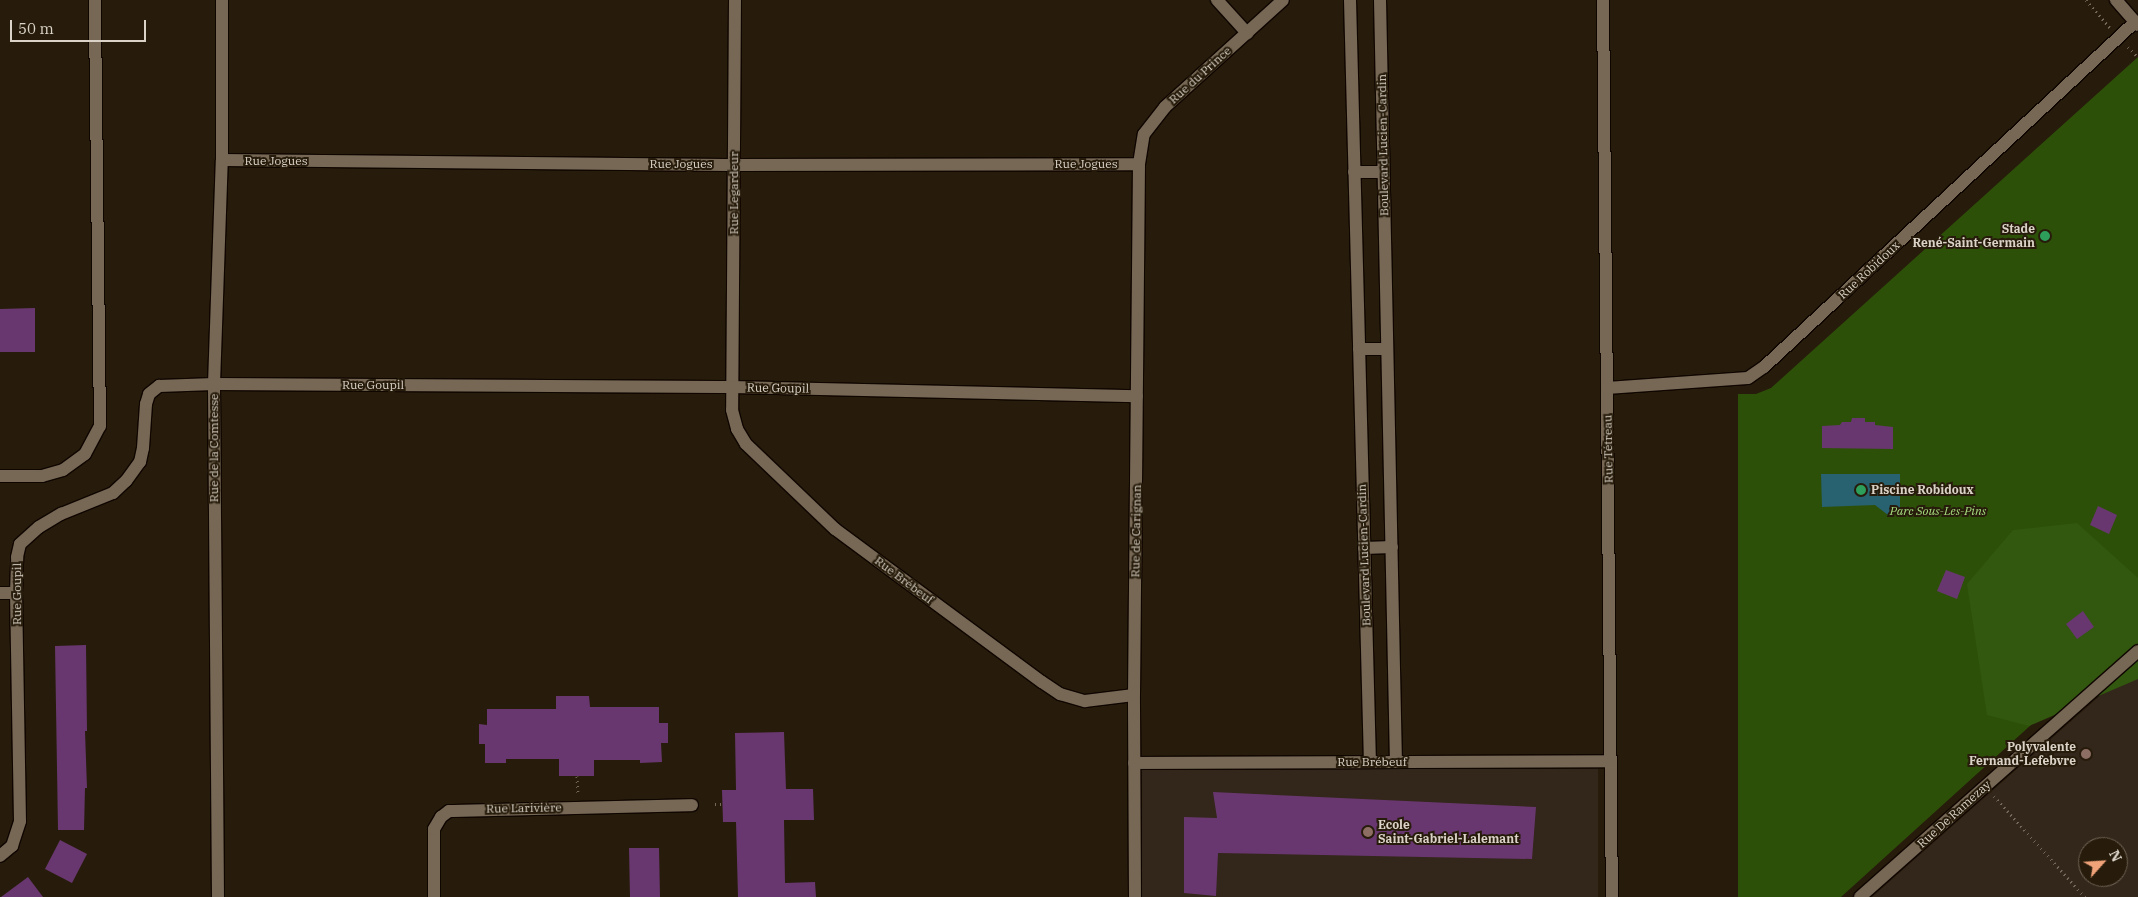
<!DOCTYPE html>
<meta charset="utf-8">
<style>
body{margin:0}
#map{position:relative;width:2138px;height:897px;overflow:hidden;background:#271c0b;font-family:"IBM Plex Serif",serif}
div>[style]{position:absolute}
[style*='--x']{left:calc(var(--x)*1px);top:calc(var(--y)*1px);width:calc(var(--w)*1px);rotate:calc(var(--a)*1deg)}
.education>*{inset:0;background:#33261a}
.green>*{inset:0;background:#2d5009}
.forest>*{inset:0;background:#32570f}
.water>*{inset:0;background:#286170}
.building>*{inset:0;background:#68376f}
.path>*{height:3px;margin-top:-1.5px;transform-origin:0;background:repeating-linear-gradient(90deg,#73695b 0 1px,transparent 0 5px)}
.roads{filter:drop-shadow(1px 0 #100600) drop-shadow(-1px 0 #100600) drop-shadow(0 1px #100600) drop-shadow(0 -1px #100600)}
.minor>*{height:12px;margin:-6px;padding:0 6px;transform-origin:6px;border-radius:6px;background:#766855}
.dots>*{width:14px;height:14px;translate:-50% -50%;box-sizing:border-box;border:2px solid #271c0b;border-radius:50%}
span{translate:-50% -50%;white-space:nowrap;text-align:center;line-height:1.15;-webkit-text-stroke:4px #271c0b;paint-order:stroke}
.street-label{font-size:12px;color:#dbd3c8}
.poi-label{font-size:12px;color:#dbd3c8;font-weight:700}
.right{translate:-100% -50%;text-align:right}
.left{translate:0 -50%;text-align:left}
.park-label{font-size:12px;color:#a6dd7f;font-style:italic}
.north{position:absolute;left:2078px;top:837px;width:50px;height:50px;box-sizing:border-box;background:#271c0b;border:1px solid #6f6557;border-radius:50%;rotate:64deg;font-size:14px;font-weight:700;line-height:20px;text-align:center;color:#dbd3c8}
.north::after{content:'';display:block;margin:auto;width:18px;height:22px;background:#f0a278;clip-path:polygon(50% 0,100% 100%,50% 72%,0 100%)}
.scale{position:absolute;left:10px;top:20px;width:136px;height:22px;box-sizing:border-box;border:2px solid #dbd3c8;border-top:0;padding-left:6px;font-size:15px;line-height:18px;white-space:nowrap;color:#dbd3c8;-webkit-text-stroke:4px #271c0b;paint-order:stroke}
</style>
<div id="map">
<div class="education">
<div style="clip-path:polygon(evenodd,2138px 662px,2138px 897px,1872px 897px,2138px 662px,2088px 847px,2118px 847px,2118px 877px,2088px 877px,2088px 847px)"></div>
<div style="clip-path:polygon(1598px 765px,1598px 897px,1140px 897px,1137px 767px)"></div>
</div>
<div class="green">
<div style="clip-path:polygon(2138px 57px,2138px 628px,1841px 897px,1738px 897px,1738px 394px,1756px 394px,1771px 388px)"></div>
</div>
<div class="forest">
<div style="clip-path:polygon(2077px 523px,2138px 578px,2138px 679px,2029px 726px,1987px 715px,1967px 584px,2013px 530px)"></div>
</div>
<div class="water">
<div style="clip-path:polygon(1821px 474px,1900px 474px,1900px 511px,1888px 515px,1875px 505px,1822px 507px)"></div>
</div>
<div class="building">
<div style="clip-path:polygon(35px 308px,35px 352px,0 352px,0 309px)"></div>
<div style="clip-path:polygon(1852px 418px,1865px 418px,1865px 422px,1875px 422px,1875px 425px,1893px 427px,1893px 449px,1822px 448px,1822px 426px,1840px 425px,1842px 422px,1851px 422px)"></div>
<div style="clip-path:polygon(2098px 506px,2117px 515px,2109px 534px,2090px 525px)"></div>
<div style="clip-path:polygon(1946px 570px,1965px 577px,1957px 599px,1937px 591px)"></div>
<div style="clip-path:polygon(2083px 611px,2094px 627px,2077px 639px,2066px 624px)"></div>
<div style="clip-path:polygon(86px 645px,87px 731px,85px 731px,87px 788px,85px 788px,84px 830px,58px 830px,55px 646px)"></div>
<div style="clip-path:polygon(556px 696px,589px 696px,590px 707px,659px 707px,659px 723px,668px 723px,668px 743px,661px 743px,662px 762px,640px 763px,640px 760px,594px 760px,594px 776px,559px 776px,559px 759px,506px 759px,506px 763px,485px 763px,485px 744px,479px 744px,479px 724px,487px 725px,487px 709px,556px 709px)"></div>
<div style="clip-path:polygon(784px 732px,786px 789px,813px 789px,814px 820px,784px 820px,785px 883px,815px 882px,816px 897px,738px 897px,736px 822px,723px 822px,722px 790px,736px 790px,735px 733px)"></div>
<div style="clip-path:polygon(1213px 792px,1536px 807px,1532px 859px,1218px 853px,1216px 896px,1184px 893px,1184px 817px,1217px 818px)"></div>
<div style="clip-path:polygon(60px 840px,87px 854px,72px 883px,45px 869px)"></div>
<div style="clip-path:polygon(629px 848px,659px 848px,660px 897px,630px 897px)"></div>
<div style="clip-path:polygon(28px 877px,43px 897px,1px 897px)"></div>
</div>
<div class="path">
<div style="--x:2086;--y:0;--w:37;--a:49"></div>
<div style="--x:2128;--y:47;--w:14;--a:45"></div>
<div style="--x:577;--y:776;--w:17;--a:87"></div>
<div style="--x:1994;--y:796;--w:136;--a:48"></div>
<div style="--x:715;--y:804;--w:8;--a:0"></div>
</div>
<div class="roads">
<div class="minor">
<div style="--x:735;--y:0;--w:410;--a:90.4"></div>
<div style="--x:732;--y:410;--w:20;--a:75"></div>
<div style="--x:737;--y:429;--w:17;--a:59"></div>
<div style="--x:746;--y:444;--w:123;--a:43.7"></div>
<div style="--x:835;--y:529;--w:257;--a:36.5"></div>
<div style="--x:1042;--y:682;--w:22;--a:34"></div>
<div style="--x:1060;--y:694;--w:26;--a:16"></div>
<div style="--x:1085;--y:701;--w:49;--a:-7"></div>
<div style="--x:1217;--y:0;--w:45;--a:47.7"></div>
<div style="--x:1350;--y:0;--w:762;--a:88.5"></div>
<div style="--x:1380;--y:0;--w:762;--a:88.8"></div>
<div style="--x:1603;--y:0;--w:897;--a:89.43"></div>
<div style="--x:2116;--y:0;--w:33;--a:49"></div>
<div style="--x:222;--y:160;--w:512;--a:0.56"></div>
<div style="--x:734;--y:165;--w:405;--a:-0.1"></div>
<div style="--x:1354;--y:172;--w:29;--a:0"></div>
<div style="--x:1359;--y:349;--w:28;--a:0"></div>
<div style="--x:1607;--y:388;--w:141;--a:-4.1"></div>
<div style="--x:1748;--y:378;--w:19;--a:-35"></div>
<div style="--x:1764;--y:367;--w:507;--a:-42.92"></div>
<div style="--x:0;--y:476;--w:42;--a:0"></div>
<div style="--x:42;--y:476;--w:22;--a:-16"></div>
<div style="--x:63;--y:470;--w:27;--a:-36"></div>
<div style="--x:85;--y:454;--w:32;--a:-62"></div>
<div style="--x:100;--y:426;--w:426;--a:-90.7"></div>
<div style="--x:1364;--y:548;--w:28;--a:-2"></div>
<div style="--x:0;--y:593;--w:16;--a:0"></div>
<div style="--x:1134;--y:763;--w:477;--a:-0.2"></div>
<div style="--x:0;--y:856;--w:16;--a:-40"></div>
<div style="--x:12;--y:846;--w:26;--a:-72"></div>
<div style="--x:20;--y:821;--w:228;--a:-91"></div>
<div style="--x:16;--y:593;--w:36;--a:-88"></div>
<div style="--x:17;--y:557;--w:13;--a:-77"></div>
<div style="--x:20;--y:544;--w:25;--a:-42"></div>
<div style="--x:39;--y:527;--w:26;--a:-31"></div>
<div style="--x:61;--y:514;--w:56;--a:-22"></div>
<div style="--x:113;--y:493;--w:18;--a:-43"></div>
<div style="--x:126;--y:481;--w:24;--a:-54"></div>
<div style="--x:140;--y:462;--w:14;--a:-78"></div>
<div style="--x:143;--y:448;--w:44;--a:-86.1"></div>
<div style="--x:146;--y:404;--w:10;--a:-73"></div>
<div style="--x:149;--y:394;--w:13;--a:-39"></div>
<div style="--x:159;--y:386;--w:55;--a:-2.1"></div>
<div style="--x:214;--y:384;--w:518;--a:0.33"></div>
<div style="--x:732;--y:387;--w:405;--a:1.3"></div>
<div style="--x:218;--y:897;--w:513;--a:-90.45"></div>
<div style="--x:214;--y:384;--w:224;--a:-88"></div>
<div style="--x:222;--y:160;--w:160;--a:-90"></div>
<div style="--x:434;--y:897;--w:68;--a:-90"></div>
<div style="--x:434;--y:829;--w:14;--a:-60"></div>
<div style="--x:441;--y:817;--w:10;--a:-37"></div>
<div style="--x:449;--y:811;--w:243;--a:-1.4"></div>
<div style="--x:1135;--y:897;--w:202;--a:-90.3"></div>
<div style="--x:1134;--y:695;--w:531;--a:-89.46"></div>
<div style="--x:1139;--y:164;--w:30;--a:-81"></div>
<div style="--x:1144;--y:134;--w:34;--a:-52"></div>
<div style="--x:1165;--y:107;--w:159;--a:-42.2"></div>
<div style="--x:1860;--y:897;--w:371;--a:-41.5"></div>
</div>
</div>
<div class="dots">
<div style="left:2045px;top:236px;background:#2e9e5b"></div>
<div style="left:1861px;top:490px;background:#2e9e5b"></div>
<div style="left:2086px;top:754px;background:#8d6e63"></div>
<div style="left:1368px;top:832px;background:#8d6e63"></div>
</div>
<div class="street-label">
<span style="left:1200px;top:75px;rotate:-42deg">Rue du Prince</span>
<span style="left:1383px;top:145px;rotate:-91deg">Boulevard Lucien-Cardin</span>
<span style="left:276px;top:161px">Rue Jogues</span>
<span style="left:681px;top:164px">Rue Jogues</span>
<span style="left:1086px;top:164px">Rue Jogues</span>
<span style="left:734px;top:193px;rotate:-90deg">Rue Legardeur</span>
<span style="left:1869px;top:270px;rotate:-43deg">Rue Robidoux</span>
<span style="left:373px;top:385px">Rue Goupil</span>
<span style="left:778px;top:388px;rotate:1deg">Rue Goupil</span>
<span style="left:214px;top:448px;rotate:-90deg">Rue de la Comtesse</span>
<span style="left:1608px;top:449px;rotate:-91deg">Rue Tétreau</span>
<span style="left:1136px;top:531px;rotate:-89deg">Rue de Carignan</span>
<span style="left:1364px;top:555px;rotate:-92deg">Boulevard Lucien-Cardin</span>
<span style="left:904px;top:580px;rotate:37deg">Rue Brébeuf</span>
<span style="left:17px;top:594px;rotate:-90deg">Rue Goupil</span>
<span style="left:1372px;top:762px">Rue Brébeuf</span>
<span style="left:524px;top:808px;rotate:-1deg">Rue Larivière</span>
<span style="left:1954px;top:814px;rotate:-42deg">Rue De Ramezay</span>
</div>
<div class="poi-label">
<span class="right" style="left:2035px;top:236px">Stade<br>René-Saint-Germain</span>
<span class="left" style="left:1871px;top:490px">Piscine Robidoux</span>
<span class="right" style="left:2076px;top:754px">Polyvalente<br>Fernand-Lefebvre</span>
<span class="left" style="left:1378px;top:832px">Ecole<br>Saint-Gabriel-Lalemant</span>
</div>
<div class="park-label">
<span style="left:1938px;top:511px">Parc Sous-Les-Pins</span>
</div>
<div class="north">N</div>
<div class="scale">50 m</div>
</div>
